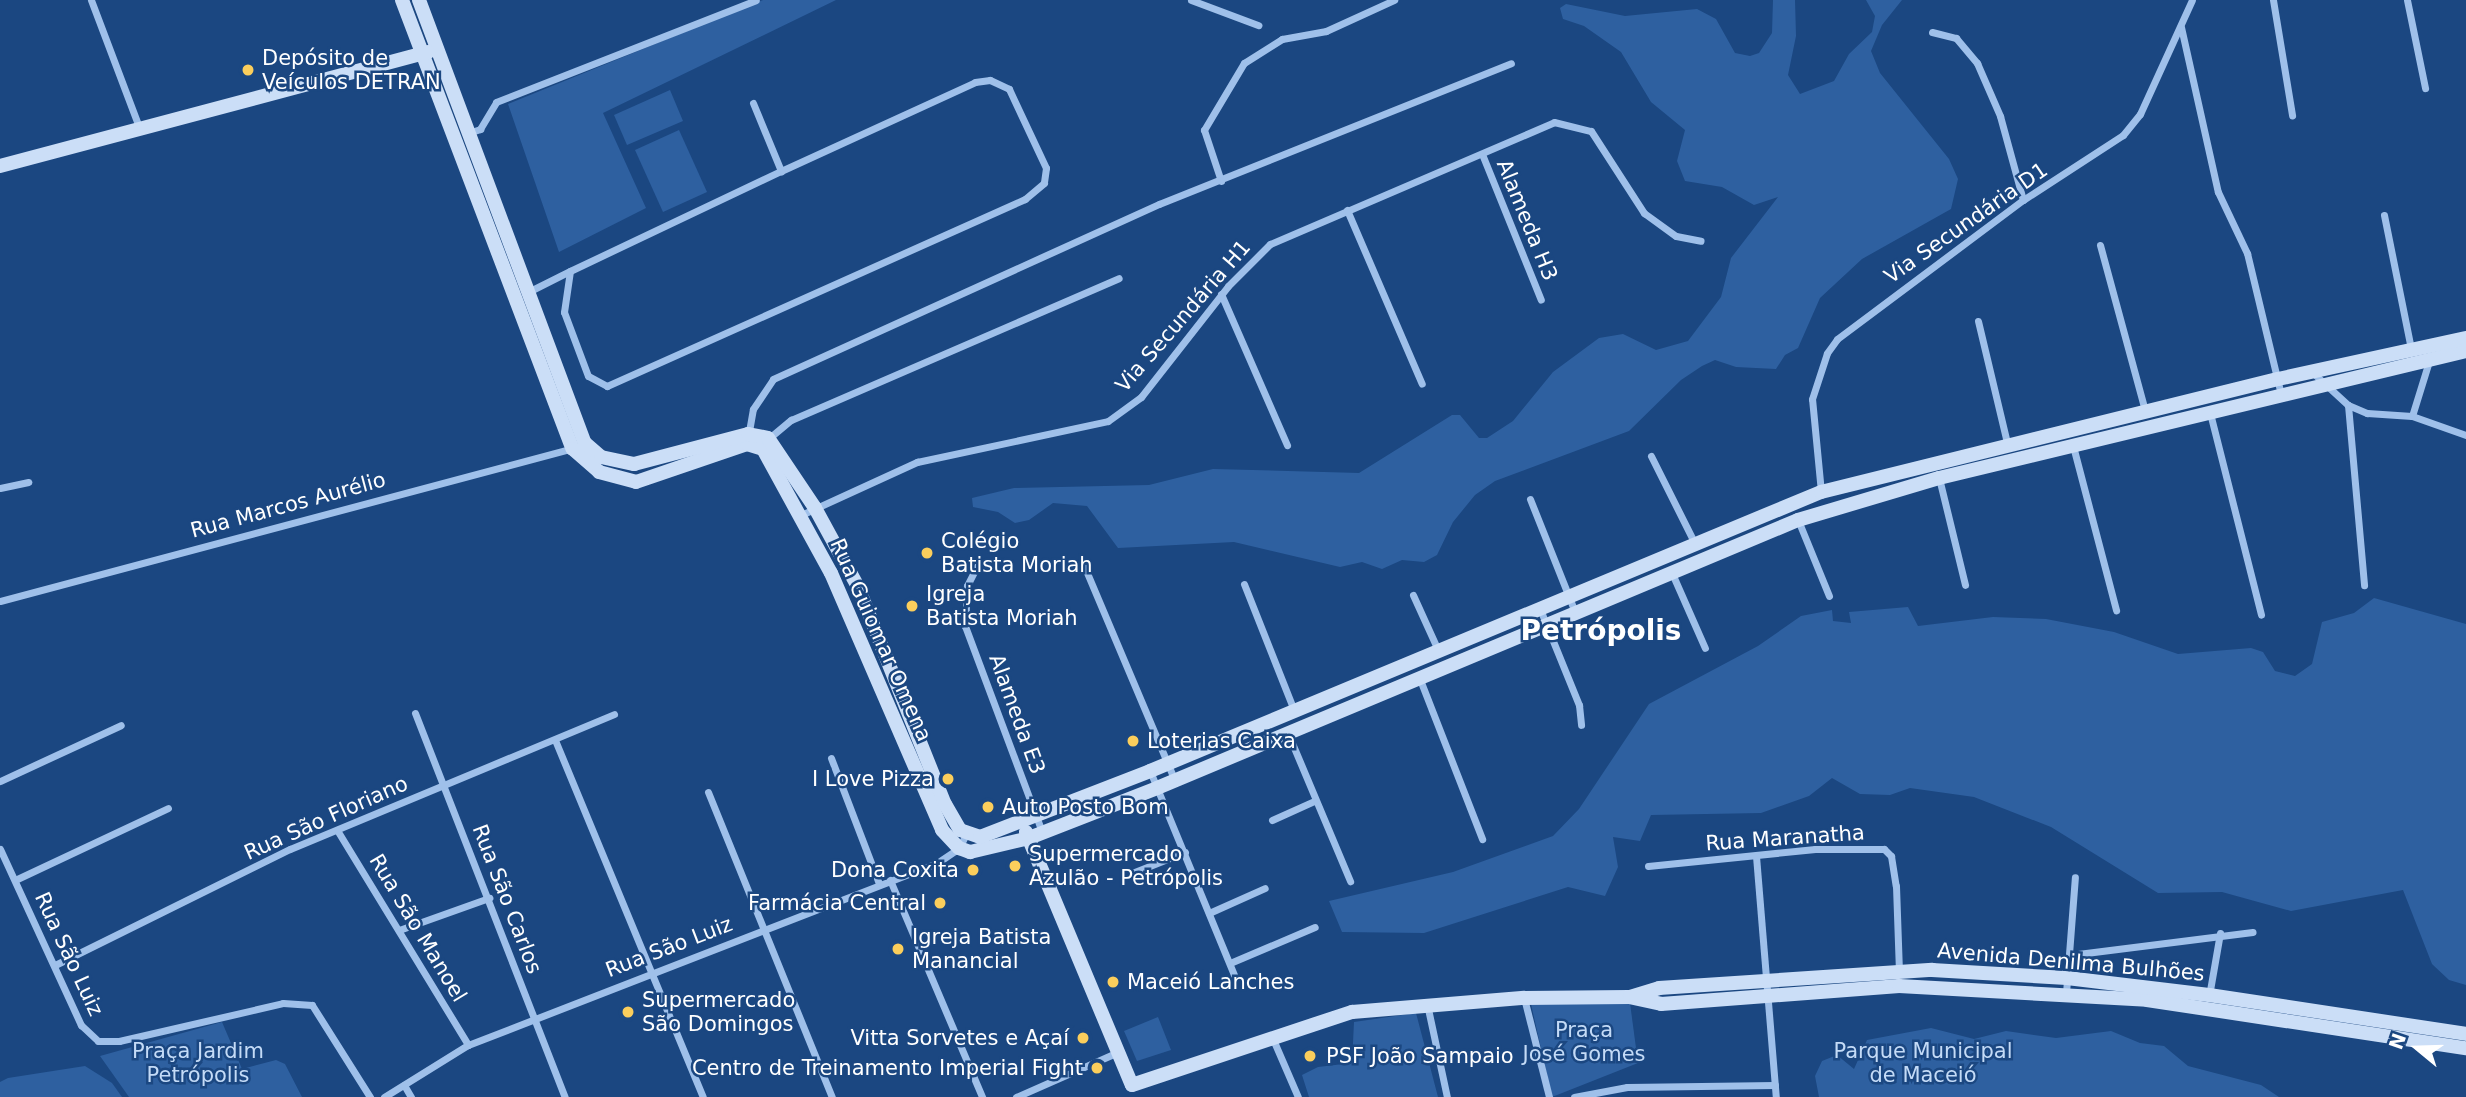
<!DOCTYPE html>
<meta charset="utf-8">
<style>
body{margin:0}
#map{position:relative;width:2466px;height:1097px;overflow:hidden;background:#1b4781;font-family:"DejaVu Sans",sans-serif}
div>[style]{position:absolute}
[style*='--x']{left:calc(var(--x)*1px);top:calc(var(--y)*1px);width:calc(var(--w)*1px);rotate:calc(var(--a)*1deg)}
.green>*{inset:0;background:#2e60a0}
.street>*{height:7px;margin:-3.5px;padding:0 3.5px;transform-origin:3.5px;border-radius:3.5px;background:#9fc0ea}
.secondary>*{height:14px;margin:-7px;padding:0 7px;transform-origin:7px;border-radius:7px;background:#cbdef7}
.dots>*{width:19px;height:19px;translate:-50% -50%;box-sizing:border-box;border:4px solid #1b4781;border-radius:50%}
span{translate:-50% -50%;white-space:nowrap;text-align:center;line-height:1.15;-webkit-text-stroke:5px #1b4781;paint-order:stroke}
.poi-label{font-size:21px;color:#fff}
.left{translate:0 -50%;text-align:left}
.right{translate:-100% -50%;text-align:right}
.street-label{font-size:21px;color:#fff}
.park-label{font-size:21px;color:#c4dbf7}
.district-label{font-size:28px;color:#fff;font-weight:700}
.north{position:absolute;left:2382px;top:1013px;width:70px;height:70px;-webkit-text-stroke:5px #1b4781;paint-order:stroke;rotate:289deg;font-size:19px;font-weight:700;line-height:28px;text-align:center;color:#fff}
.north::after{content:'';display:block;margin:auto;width:24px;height:32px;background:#fff;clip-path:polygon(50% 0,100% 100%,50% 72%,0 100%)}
</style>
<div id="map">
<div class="green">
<div style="clip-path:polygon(763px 0,836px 0,603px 113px,646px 208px,559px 252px,508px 104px)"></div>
<div style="clip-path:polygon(1773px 0,1795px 0,1796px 36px,1788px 75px,1800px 94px,1834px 81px,1849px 54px,1872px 32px,1875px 16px,1866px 0,1902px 0,1882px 25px,1871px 51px,1880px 73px,1949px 159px,1958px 179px,1951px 209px,1862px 259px,1820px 298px,1798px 348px,1785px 355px,1776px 369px,1736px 367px,1715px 360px,1702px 366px,1681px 380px,1629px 431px,1495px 481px,1475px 495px,1453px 522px,1437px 555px,1424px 562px,1402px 560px,1382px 569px,1362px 562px,1340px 567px,1234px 542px,1118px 548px,1087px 506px,1053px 503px,1029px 520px,1015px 523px,998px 512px,973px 507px,972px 498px,1014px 488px,1149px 485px,1213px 469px,1359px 473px,1452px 415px,1460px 415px,1479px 438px,1487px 438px,1513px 421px,1553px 372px,1599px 338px,1623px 334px,1656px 350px,1688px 341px,1721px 297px,1731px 258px,1778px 197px,1754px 205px,1722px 187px,1685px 181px,1677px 161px,1685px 130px,1651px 102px,1621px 52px,1584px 26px,1563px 19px,1560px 8px,1566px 4px,1625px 16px,1697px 9px,1716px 19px,1735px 53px,1750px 56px,1759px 53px,1772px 33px)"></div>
<div style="clip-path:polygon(670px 90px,683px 121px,627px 145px,614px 115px)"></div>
<div style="clip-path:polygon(679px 130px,707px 192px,663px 212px,635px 150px)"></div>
<div style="clip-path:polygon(2374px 598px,2466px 624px,2466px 985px,2449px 980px,2432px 964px,2403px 890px,2291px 911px,2222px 892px,2158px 893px,2051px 827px,1974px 797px,1910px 788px,1890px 795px,1860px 794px,1832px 778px,1809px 796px,1761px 813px,1651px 815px,1640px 841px,1613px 837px,1618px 867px,1605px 896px,1568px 887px,1424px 933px,1342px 932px,1329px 901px,1453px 872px,1553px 836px,1579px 809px,1649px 704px,1758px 646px,1801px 616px,1832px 610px,1833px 621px,1851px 623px,1849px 612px,1908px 607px,1918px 626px,1993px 617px,2046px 619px,2114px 632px,2178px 654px,2251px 648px,2263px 652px,2275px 671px,2295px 676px,2312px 664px,2322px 622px,2354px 613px)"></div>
<div style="clip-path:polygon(1630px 1003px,1638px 1063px,1552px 1097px,1531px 1004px)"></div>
<div style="clip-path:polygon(1416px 1013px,1438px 1097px,1309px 1097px,1302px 1075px,1318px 1067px,1352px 1063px,1354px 1022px)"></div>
<div style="clip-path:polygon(1158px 1017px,1171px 1050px,1137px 1061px,1124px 1031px)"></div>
<div style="clip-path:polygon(222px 1022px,242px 1069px,276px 1060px,285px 1064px,302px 1097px,129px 1097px,100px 1056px)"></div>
<div style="clip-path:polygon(1931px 1028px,1974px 1039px,2006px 1031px,2056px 1038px,2111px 1031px,2140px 1043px,2164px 1046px,2188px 1066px,2261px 1085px,2279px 1097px,1819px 1097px,1815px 1076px,1822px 1061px,1837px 1055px,1854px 1069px,1867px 1040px)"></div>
<div style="clip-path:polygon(85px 1066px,112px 1083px,122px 1097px,0 1097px,0 1082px,8px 1078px)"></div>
</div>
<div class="street">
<div style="--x:91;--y:0;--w:139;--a:69.3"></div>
<div style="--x:1191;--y:0;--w:72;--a:20.5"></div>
<div style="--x:2273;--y:0;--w:117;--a:80.6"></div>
<div style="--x:2407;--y:0;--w:90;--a:78.4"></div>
<div style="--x:2181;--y:27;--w:169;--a:77.4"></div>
<div style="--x:2218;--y:192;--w:68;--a:64.6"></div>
<div style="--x:2247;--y:253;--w:146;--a:76.5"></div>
<div style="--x:1932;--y:32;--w:25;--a:14"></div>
<div style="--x:1956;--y:38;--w:33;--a:50"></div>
<div style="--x:1977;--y:63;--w:58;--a:66.5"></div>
<div style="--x:2000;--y:116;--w:87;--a:74.7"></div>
<div style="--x:753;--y:103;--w:74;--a:67.6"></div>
<div style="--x:468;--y:133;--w:13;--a:-18"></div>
<div style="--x:480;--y:129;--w:31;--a:-59"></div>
<div style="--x:496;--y:102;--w:279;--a:-21.4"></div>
<div style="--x:1482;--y:154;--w:157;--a:68"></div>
<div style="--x:1221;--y:181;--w:54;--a:-108.4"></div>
<div style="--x:1204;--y:130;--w:78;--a:-59.2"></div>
<div style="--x:1244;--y:63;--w:45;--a:-32.3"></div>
<div style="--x:1282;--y:39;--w:45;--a:-10.3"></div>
<div style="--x:1326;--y:31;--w:75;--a:-24.5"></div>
<div style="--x:1347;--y:210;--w:189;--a:66.7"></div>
<div style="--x:2384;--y:215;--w:137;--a:78.6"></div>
<div style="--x:2100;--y:245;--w:175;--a:74.8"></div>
<div style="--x:528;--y:292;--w:47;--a:-26.6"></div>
<div style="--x:570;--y:271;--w:233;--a:-25.4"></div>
<div style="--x:781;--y:171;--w:213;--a:-24.6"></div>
<div style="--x:975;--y:82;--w:15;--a:-8"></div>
<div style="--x:990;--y:80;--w:21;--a:25"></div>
<div style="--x:1009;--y:89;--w:87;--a:64.9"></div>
<div style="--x:1046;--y:168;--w:15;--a:98"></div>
<div style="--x:1044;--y:183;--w:25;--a:140"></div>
<div style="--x:1025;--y:199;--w:458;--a:155.9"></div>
<div style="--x:607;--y:386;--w:21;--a:-152"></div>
<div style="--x:588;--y:376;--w:68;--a:-110.6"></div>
<div style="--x:564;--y:312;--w:41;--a:-81.7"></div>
<div style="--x:1221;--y:294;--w:165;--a:66.4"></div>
<div style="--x:1978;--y:321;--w:130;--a:76.6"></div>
<div style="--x:2312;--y:372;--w:49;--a:42.5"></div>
<div style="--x:2348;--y:405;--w:21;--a:23"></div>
<div style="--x:2367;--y:413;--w:45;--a:3.8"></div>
<div style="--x:2412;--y:416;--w:57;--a:19.4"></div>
<div style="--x:2348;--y:405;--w:181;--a:84.9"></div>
<div style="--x:2210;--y:413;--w:208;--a:75.8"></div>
<div style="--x:2412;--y:416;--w:61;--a:-72.8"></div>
<div style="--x:748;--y:437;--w:28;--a:-80"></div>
<div style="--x:753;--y:409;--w:36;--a:-56"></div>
<div style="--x:773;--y:379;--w:424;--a:-24.4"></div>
<div style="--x:1159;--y:204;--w:379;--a:-21.8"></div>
<div style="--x:768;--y:439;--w:30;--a:-40"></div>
<div style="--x:791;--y:420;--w:357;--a:-23.4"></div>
<div style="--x:2073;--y:446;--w:170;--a:75.3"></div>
<div style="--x:1651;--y:456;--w:98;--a:63.4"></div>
<div style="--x:1939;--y:478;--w:110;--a:76.3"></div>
<div style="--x:0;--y:488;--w:29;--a:-12"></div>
<div style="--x:1821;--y:492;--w:93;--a:-95.5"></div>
<div style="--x:1812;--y:399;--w:48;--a:-71.9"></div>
<div style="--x:1827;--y:353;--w:17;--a:-54"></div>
<div style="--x:1837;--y:339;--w:232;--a:-36.8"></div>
<div style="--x:2023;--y:200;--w:119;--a:-33"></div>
<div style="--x:2123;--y:135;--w:27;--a:-51"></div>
<div style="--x:2140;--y:114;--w:125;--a:-65.5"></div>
<div style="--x:1530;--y:499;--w:122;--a:68.3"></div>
<div style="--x:801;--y:515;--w:128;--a:-24.6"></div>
<div style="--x:917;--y:462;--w:195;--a:-12.1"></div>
<div style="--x:1108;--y:421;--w:41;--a:-36"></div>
<div style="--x:1141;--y:397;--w:141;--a:-51.9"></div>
<div style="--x:1228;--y:286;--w:59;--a:-45"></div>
<div style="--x:1270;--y:244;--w:309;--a:-23.2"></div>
<div style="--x:1554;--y:122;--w:38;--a:14"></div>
<div style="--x:1591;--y:131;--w:98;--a:57.1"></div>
<div style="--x:1644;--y:213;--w:39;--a:36"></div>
<div style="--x:1676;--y:236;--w:25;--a:11"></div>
<div style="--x:1798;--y:520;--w:82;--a:67.8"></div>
<div style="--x:977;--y:566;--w:22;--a:117"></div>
<div style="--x:967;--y:586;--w:40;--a:92.9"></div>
<div style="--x:965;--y:626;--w:220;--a:69.5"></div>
<div style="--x:1085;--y:568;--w:229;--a:67.1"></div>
<div style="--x:1671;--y:571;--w:84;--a:66.2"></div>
<div style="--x:1244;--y:584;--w:136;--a:68.4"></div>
<div style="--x:1413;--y:595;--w:60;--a:65.6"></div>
<div style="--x:0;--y:601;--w:594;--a:-14.93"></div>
<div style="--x:1540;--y:609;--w:104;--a:67.9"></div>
<div style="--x:1579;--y:705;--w:20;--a:84"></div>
<div style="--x:1419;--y:677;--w:174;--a:68.7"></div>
<div style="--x:415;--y:713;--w:412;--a:68.7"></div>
<div style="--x:1287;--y:731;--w:163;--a:67.2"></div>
<div style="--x:555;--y:740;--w:386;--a:67.5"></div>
<div style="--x:831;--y:758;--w:135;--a:69.1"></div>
<div style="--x:1150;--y:771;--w:221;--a:67.6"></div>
<div style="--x:0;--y:781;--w:133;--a:-24.8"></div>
<div style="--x:708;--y:792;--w:329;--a:67.9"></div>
<div style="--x:1272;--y:820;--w:46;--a:-24.3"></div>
<div style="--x:337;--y:830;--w:252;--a:58.6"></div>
<div style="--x:0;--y:849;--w:194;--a:65.3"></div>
<div style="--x:81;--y:1025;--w:23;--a:43"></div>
<div style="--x:98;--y:1041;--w:21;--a:0"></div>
<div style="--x:119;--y:1041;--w:168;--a:-13"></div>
<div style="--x:283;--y:1003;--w:29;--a:4"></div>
<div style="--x:312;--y:1005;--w:109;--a:57.8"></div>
<div style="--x:1756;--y:856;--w:242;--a:85.3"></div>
<div style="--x:1648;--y:866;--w:168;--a:-5.8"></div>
<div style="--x:1815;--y:849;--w:69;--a:0"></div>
<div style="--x:1884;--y:849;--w:10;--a:45"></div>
<div style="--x:1891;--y:856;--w:30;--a:81"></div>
<div style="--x:1896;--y:886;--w:87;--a:88"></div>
<div style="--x:1132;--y:873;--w:57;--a:-21.6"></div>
<div style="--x:15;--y:880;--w:169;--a:-25.2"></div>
<div style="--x:890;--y:880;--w:236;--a:67"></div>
<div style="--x:1209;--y:913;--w:61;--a:-24.1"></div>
<div style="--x:399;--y:930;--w:96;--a:-19.6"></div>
<div style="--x:2070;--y:955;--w:184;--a:-7.2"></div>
<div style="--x:1230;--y:963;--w:92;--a:-23"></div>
<div style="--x:55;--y:965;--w:262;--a:-26.3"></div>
<div style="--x:290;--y:849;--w:351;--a:-22.6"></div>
<div style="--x:2066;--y:993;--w:116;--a:-85.6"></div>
<div style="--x:2209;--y:996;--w:64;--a:-80.1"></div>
<div style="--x:1524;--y:998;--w:102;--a:75.8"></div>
<div style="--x:1427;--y:1004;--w:95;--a:77.9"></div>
<div style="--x:1272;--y:1037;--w:65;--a:66.6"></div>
<div style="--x:404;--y:1085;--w:14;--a:60"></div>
<div style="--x:384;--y:1097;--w:99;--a:-31.8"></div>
<div style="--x:468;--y:1045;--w:503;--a:-21.21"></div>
<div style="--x:937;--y:863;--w:27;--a:-34"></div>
<div style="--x:959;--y:848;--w:16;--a:-63"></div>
<div style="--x:1016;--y:1097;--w:111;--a:-23.8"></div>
<div style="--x:1574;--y:1097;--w:54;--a:-10.7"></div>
<div style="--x:1627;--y:1087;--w:148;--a:-0.8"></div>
</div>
<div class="secondary">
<div style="--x:402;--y:0;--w:480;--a:69.2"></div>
<div style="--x:573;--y:449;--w:35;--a:41"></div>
<div style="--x:599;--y:472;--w:38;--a:15"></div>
<div style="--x:636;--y:482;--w:117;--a:-18.9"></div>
<div style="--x:747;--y:444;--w:17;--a:17"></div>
<div style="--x:763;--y:449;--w:141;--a:61.3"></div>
<div style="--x:831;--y:573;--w:280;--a:66.6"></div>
<div style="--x:942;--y:830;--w:25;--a:47"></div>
<div style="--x:959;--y:848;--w:12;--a:20"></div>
<div style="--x:970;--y:852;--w:61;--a:-13.3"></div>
<div style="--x:1029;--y:838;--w:137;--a:-21.3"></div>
<div style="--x:1157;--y:788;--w:695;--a:-22.69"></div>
<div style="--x:1798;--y:520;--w:147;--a:-16.6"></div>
<div style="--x:1939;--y:478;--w:542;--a:-13.55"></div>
<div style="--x:419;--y:0;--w:473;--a:69.5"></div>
<div style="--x:585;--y:443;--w:21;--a:41"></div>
<div style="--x:601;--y:457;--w:34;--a:12"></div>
<div style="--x:634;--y:464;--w:118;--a:-14.7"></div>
<div style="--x:748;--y:434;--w:20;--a:11"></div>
<div style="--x:768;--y:438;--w:84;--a:56.1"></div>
<div style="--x:815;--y:508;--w:90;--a:61.4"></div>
<div style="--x:858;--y:587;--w:234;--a:68.2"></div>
<div style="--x:945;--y:804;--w:30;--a:60"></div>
<div style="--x:960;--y:830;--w:21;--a:19"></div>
<div style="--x:980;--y:837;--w:182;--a:-21.2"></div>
<div style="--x:1150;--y:771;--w:727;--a:-22.58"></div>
<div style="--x:1821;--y:492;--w:471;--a:-13.9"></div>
<div style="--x:2278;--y:379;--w:192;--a:-12.3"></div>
<div style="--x:0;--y:166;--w:443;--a:-14.9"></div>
<div style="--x:1026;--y:832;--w:274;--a:67.3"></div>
<div style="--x:1132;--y:1085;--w:232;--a:-18.4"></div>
<div style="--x:1352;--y:1012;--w:173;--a:-4.7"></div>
<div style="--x:1524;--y:998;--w:105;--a:-0.5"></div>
<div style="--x:1629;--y:997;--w:33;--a:12"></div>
<div style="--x:1661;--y:1004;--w:239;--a:-4.3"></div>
<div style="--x:1899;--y:986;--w:248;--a:3.2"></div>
<div style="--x:2147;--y:1000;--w:323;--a:8.6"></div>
<div style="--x:1630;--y:997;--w:30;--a:-17"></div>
<div style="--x:1659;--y:988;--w:274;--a:-3.8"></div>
<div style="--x:1932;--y:970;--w:135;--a:3.4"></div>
<div style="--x:2067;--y:978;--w:143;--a:6.8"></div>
<div style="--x:2209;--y:995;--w:260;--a:8.6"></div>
</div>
<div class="dots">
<div style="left:248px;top:70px;background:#fbce5c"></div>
<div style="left:927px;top:553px;background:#fbce5c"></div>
<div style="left:912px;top:606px;background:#fbce5c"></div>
<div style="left:1133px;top:741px;background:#fbce5c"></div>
<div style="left:948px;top:779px;background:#fbce5c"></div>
<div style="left:988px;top:807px;background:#fbce5c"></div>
<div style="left:1015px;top:866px;background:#fbce5c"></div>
<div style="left:973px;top:870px;background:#fbce5c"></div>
<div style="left:940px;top:903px;background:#fbce5c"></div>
<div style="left:898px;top:949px;background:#fbce5c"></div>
<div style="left:1113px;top:982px;background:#fbce5c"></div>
<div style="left:628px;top:1012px;background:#fbce5c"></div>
<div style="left:1083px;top:1038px;background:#fbce5c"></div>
<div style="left:1310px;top:1056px;background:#fbce5c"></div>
<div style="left:1097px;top:1068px;background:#fbce5c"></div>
</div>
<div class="poi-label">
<span class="left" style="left:262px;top:70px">Depósito de<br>Veículos DETRAN</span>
<span class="left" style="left:941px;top:553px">Colégio<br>Batista Moriah</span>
<span class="left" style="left:926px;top:606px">Igreja<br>Batista Moriah</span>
<span class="left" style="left:1147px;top:741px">Loterias Caixa</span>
<span class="right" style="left:934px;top:779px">I Love Pizza</span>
<span class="left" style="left:1002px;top:807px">Auto Posto Bom</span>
<span class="left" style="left:1029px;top:866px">Supermercado<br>Azulão - Petrópolis</span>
<span class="right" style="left:959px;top:870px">Dona Coxita</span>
<span class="right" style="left:926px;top:903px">Farmácia Central</span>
<span class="left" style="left:912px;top:949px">Igreja Batista<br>Manancial</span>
<span class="left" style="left:1127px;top:982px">Maceió Lanches</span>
<span class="left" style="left:642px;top:1012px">Supermercado<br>São Domingos</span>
<span class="right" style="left:1069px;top:1038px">Vitta Sorvetes e Açaí</span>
<span class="left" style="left:1326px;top:1056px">PSF João Sampaio</span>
<span class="right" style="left:1083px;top:1068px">Centro de Treinamento Imperial Fight</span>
</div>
<div class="street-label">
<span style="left:1527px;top:220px;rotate:68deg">Alameda H3</span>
<span style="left:1966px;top:223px;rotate:-35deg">Via Secundária D1</span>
<span style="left:1183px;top:316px;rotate:-49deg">Via Secundária H1</span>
<span style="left:288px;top:505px;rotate:-15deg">Rua Marcos Aurélio</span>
<span style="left:881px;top:640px;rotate:66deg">Rua Guiomar Omena</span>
<span style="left:1017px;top:714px;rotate:70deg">Alameda E3</span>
<span style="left:326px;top:818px;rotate:-24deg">Rua São Floriano</span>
<span style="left:1785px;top:838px;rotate:-4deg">Rua Maranatha</span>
<span style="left:507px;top:899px;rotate:69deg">Rua São Carlos</span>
<span style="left:418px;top:928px;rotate:59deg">Rua São Manoel</span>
<span style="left:669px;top:947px;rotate:-21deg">Rua São Luiz</span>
<span style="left:69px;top:954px;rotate:65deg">Rua São Luiz</span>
<span style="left:2071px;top:962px;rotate:5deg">Avenida Denilma Bulhões</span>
</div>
<div class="park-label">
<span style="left:1584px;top:1042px">Praça<br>José Gomes</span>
<span style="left:198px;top:1063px">Praça Jardim<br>Petrópolis</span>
<span style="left:1923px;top:1063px">Parque Municipal<br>de Maceió</span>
</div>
<div class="district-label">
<span style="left:1601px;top:631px">Petrópolis</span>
</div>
<div class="north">N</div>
</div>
